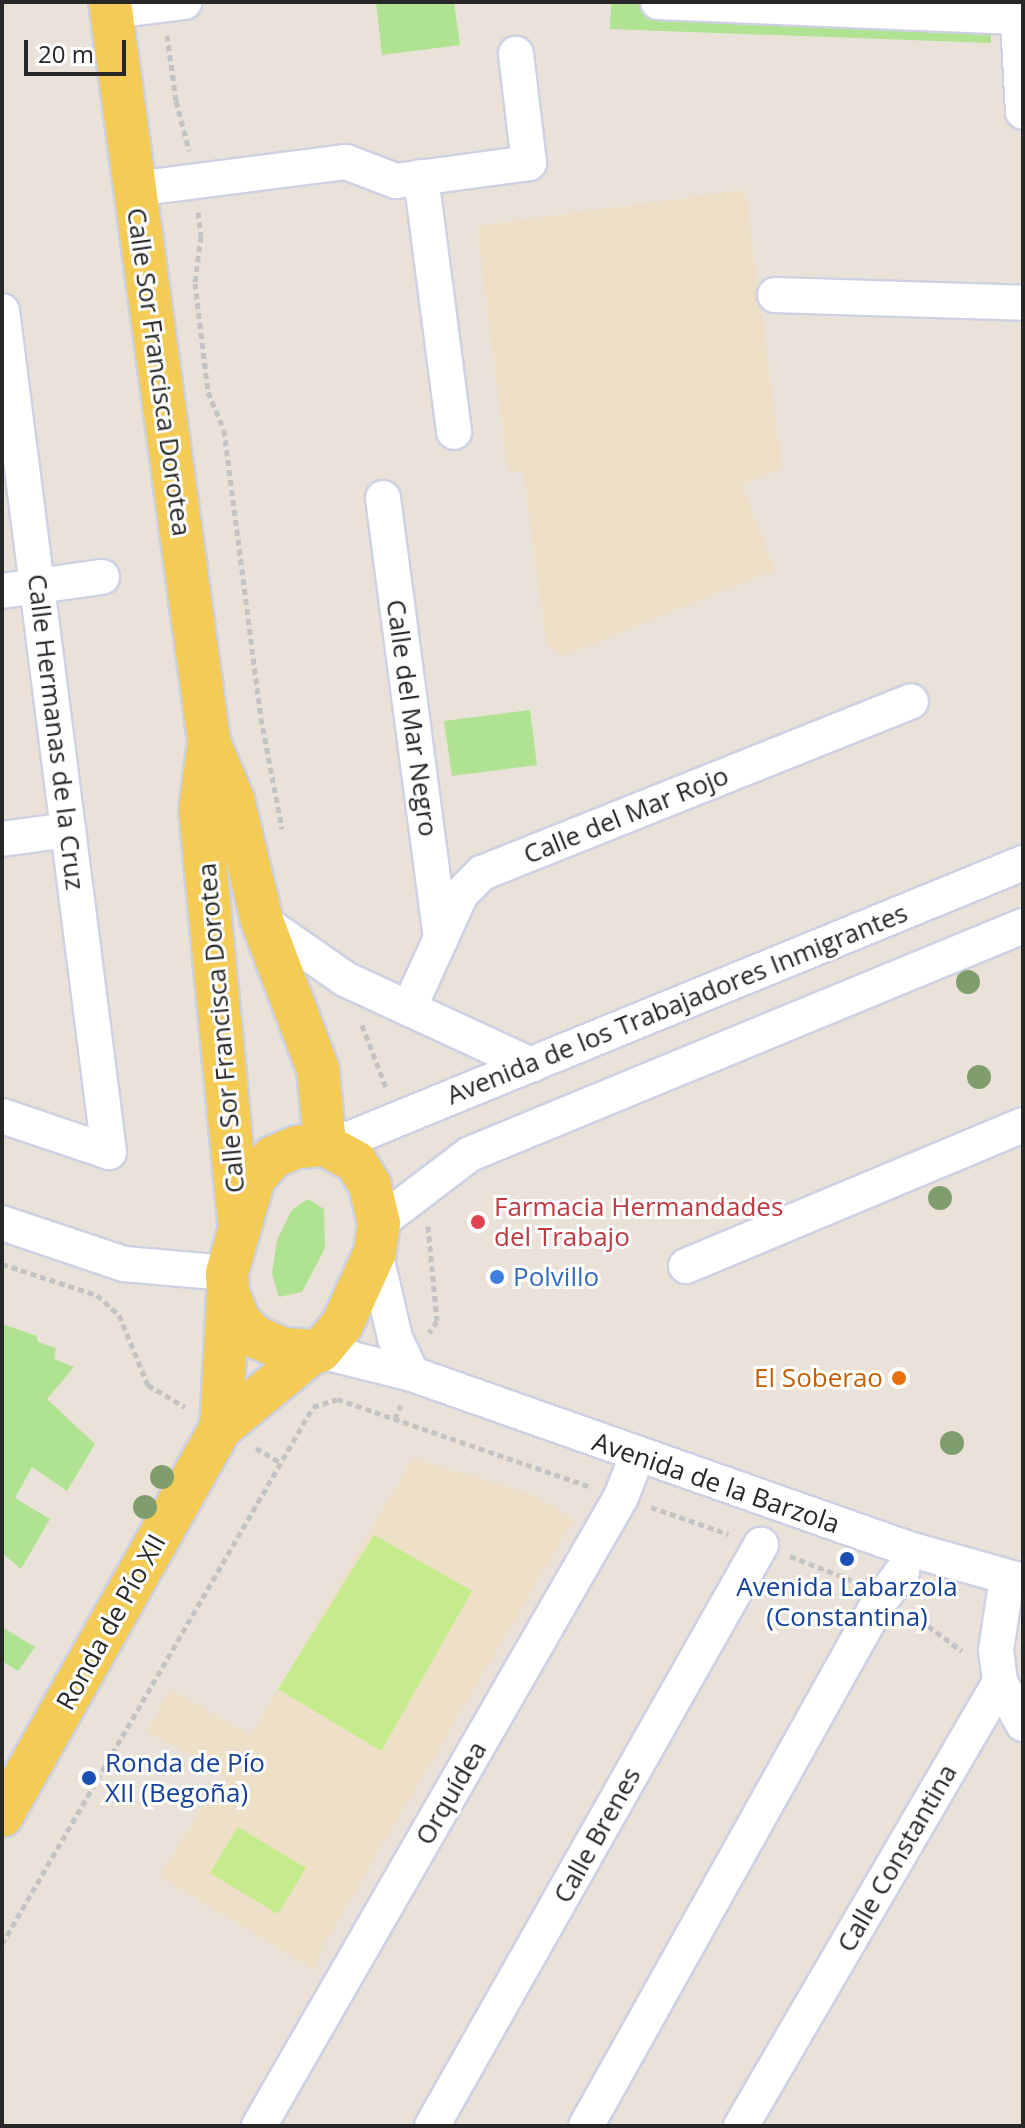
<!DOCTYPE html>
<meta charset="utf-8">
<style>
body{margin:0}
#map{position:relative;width:1025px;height:2128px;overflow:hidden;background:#eae2d8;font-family:"Open Sans",sans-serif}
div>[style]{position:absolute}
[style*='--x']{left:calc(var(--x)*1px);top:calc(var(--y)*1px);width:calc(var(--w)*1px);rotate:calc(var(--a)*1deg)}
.education>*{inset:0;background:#ede0c6}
.green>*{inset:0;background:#afe392}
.pitch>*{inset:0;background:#c5eb8d}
.path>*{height:5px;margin-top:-2.5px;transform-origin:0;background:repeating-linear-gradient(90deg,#c3c3c3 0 6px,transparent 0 10px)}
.roads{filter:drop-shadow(2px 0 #cdd1e1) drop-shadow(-2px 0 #cdd1e1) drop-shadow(0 2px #cdd1e1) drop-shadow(0 -2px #cdd1e1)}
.minor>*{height:34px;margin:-17px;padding:0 17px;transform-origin:17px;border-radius:17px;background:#fff}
.major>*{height:42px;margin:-21px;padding:0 21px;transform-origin:21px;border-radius:21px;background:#f3cb55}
.trees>*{width:24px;height:24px;margin:-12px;border-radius:50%;background:#809d6e}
.dots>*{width:22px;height:22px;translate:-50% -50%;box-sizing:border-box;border:4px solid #fff;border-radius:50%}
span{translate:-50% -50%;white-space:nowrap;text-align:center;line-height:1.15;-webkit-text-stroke:6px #fff;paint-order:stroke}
.street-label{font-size:26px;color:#272727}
.health-label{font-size:26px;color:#be3a42}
.left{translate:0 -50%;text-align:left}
.shop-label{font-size:26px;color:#366cbe}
.food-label{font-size:26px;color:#c56008}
.right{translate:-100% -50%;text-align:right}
.transit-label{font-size:26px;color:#164399}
.frame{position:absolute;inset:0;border:4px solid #272727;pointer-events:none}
.scale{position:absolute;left:24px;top:40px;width:102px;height:36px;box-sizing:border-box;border:4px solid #272727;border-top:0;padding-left:10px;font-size:24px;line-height:28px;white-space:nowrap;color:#272727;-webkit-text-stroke:6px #fff;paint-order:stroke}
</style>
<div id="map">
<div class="education">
<div style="clip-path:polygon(745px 190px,782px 468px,742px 485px,775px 570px,563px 656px,547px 645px,523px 471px,508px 472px,477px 226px)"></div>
<div style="clip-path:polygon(413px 1458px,530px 1494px,574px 1519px,323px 1946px,315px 1970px,159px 1876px,223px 1775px,147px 1731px,171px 1690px,251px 1735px)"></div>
</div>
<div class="green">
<div style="clip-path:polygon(376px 2px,454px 2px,460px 45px,382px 55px)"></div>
<div style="clip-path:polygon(611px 2px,991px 2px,991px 43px,610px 29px)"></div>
<div style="clip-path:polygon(530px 710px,537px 765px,452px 776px,444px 721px)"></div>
<div style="clip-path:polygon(308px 1199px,324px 1209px,325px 1248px,302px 1292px,279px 1297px,272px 1274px,277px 1240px,292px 1210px)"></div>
<div style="clip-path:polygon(2px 1324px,37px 1336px,38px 1342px,56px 1348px,54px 1359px,74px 1367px,47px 1399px,95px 1444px,67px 1491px,32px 1467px,15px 1498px,50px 1519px,21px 1569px,2px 1553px)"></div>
<div style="clip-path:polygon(2px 1627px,35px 1647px,18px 1671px,2px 1661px)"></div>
</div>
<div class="pitch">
<div style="clip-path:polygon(374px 1535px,472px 1591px,381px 1751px,278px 1689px)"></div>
<div style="clip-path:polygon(238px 1827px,306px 1868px,278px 1914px,210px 1873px)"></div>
</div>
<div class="path">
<div style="--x:167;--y:35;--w:67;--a:82.2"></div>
<div style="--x:176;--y:101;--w:51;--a:75.1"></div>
<div style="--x:198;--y:212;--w:24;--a:83"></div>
<div style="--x:201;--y:236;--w:47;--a:97.3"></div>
<div style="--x:195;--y:283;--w:110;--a:83.2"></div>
<div style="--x:208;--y:392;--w:41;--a:67.2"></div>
<div style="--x:224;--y:430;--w:290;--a:82.7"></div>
<div style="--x:261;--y:718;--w:113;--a:79.3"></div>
<div style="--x:362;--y:1025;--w:70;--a:69"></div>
<div style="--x:428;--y:1226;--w:95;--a:84.6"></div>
<div style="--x:437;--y:1321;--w:14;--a:124"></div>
<div style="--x:2;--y:1264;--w:100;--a:18.1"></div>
<div style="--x:97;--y:1295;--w:30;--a:42"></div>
<div style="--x:119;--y:1315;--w:76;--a:67.5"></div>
<div style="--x:148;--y:1385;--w:43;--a:30.7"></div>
<div style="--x:395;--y:1419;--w:15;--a:-67"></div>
<div style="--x:256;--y:1448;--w:27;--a:31"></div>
<div style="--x:651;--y:1507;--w:82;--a:19.3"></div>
<div style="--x:790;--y:1556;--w:71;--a:21.5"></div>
<div style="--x:912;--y:1614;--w:62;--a:36.5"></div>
<div style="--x:2;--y:1944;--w:621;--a:-59.92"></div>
<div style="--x:313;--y:1407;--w:25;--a:-18"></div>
<div style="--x:337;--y:1399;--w:266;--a:19.1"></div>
</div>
<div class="roads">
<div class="minor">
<div style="--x:658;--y:2;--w:359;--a:2.4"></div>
<div style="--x:1017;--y:2;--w:110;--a:86.9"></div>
<div style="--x:111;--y:11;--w:74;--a:-7"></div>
<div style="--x:421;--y:177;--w:257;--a:82.6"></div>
<div style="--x:135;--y:189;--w:213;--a:-7.3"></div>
<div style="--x:346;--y:162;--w:53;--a:20.8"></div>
<div style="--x:396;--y:181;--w:134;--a:-7.7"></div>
<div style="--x:529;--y:163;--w:110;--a:-96.8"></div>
<div style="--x:775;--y:295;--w:248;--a:1.8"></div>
<div style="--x:2;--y:311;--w:848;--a:82.75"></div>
<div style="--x:109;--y:1152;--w:113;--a:-161.4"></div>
<div style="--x:383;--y:498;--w:444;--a:82.5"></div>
<div style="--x:2;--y:591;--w:101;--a:-8"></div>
<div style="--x:2;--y:839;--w:67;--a:-7.8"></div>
<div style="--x:262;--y:921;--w:101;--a:34.9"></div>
<div style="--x:345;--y:979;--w:205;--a:24.8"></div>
<div style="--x:410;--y:1006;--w:123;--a:-65.5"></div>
<div style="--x:461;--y:894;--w:30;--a:-45"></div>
<div style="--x:482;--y:873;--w:462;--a:-21.8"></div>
<div style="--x:332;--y:1146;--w:747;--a:-22.27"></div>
<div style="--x:2;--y:1223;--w:129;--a:18.6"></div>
<div style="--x:124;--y:1264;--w:103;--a:5"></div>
<div style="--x:379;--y:1223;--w:114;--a:-37.2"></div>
<div style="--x:470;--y:1154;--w:598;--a:-22.41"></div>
<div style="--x:375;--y:1252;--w:88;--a:76.9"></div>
<div style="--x:395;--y:1338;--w:40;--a:65"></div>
<div style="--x:686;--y:1266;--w:365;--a:-22.7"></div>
<div style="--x:320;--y:1351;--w:95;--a:14"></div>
<div style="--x:412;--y:1374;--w:527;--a:19.4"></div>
<div style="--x:909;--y:1549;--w:118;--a:15.7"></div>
<div style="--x:1000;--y:1682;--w:48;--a:61.3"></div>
<div style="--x:259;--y:2126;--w:726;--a:-60.08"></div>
<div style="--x:621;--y:1497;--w:44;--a:-68.7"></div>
<div style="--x:432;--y:2126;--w:668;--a:-60.48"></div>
<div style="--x:586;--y:2126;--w:598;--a:-60.78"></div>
<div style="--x:878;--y:1604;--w:40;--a:-53"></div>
<div style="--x:741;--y:2126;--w:514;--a:-59.74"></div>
<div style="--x:1000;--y:1682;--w:32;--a:-97"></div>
<div style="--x:996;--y:1650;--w:73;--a:-81.3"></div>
</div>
<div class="major">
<div style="--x:110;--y:2;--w:746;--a:82.37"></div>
<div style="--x:209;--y:741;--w:69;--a:97.5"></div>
<div style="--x:200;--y:809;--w:412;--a:84.6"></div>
<div style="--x:209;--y:742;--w:62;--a:67.2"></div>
<div style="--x:233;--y:799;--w:125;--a:76.6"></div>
<div style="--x:262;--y:921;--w:158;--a:69.3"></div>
<div style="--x:318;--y:1069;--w:76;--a:84.7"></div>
<div style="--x:325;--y:1145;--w:35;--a:29"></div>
<div style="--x:356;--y:1162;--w:27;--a:59"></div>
<div style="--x:370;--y:1185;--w:39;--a:77"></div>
<div style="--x:379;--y:1223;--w:29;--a:98"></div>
<div style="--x:375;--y:1252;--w:80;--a:114.3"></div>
<div style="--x:342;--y:1325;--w:34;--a:130"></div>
<div style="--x:320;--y:1351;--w:37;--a:-177"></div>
<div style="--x:283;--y:1349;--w:30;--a:-156"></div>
<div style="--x:256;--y:1337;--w:22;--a:-137"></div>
<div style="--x:240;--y:1322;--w:32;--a:-112"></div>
<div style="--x:228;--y:1292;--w:19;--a:-93"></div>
<div style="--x:227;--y:1273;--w:98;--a:-74"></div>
<div style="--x:254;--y:1179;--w:29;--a:-49"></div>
<div style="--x:273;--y:1157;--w:26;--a:-23"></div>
<div style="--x:297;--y:1147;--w:28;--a:-4"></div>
<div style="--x:221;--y:1428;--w:134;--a:-87"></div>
<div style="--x:2;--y:1816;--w:446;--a:-60.6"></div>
<div style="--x:221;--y:1428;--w:118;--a:-39.5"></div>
</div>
</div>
<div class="trees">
<div style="left:968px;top:982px"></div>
<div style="left:979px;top:1077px"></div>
<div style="left:940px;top:1198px"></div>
<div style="left:952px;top:1443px"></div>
<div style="left:162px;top:1477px"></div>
<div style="left:145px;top:1507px"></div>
</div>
<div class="dots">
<div style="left:478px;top:1222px;background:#e0444e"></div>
<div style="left:497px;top:1277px;background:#3f7fe0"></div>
<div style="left:899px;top:1378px;background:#e8710a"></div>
<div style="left:847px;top:1559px;background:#1a4fb4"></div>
<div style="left:89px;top:1778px;background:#1a4fb4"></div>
</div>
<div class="street-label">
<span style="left:159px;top:372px;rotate:82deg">Calle Sor Francisca Dorotea</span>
<span style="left:412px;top:718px;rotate:82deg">Calle del Mar Negro</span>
<span style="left:56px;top:732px;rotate:83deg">Calle Hermanas de la Cruz</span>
<span style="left:626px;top:815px;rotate:-22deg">Calle del Mar Rojo</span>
<span style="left:677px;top:1004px;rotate:-22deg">Avenida de los Trabajadores Inmigrantes</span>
<span style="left:221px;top:1028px;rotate:-95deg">Calle Sor Francisca Dorotea</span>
<span style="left:716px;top:1483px;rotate:19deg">Avenida de la Barzola</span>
<span style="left:111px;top:1622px;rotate:-61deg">Ronda de Pío XII</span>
<span style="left:451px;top:1793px;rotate:-60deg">Orquídea</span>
<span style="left:597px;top:1835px;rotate:-61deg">Calle Brenes</span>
<span style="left:897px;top:1858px;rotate:-60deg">Calle Constantina</span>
</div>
<div class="health-label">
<span class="left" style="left:494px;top:1222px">Farmacia Hermandades<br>del Trabajo</span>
</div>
<div class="shop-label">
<span class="left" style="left:513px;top:1277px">Polvillo</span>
</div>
<div class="food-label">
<span class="right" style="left:883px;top:1378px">El Soberao</span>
</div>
<div class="transit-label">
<span style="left:847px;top:1602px">Avenida Labarzola<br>(Constantina)</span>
<span class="left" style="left:105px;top:1778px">Ronda de Pío<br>XII (Begoña)</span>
</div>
<div class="frame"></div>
<div class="scale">20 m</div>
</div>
